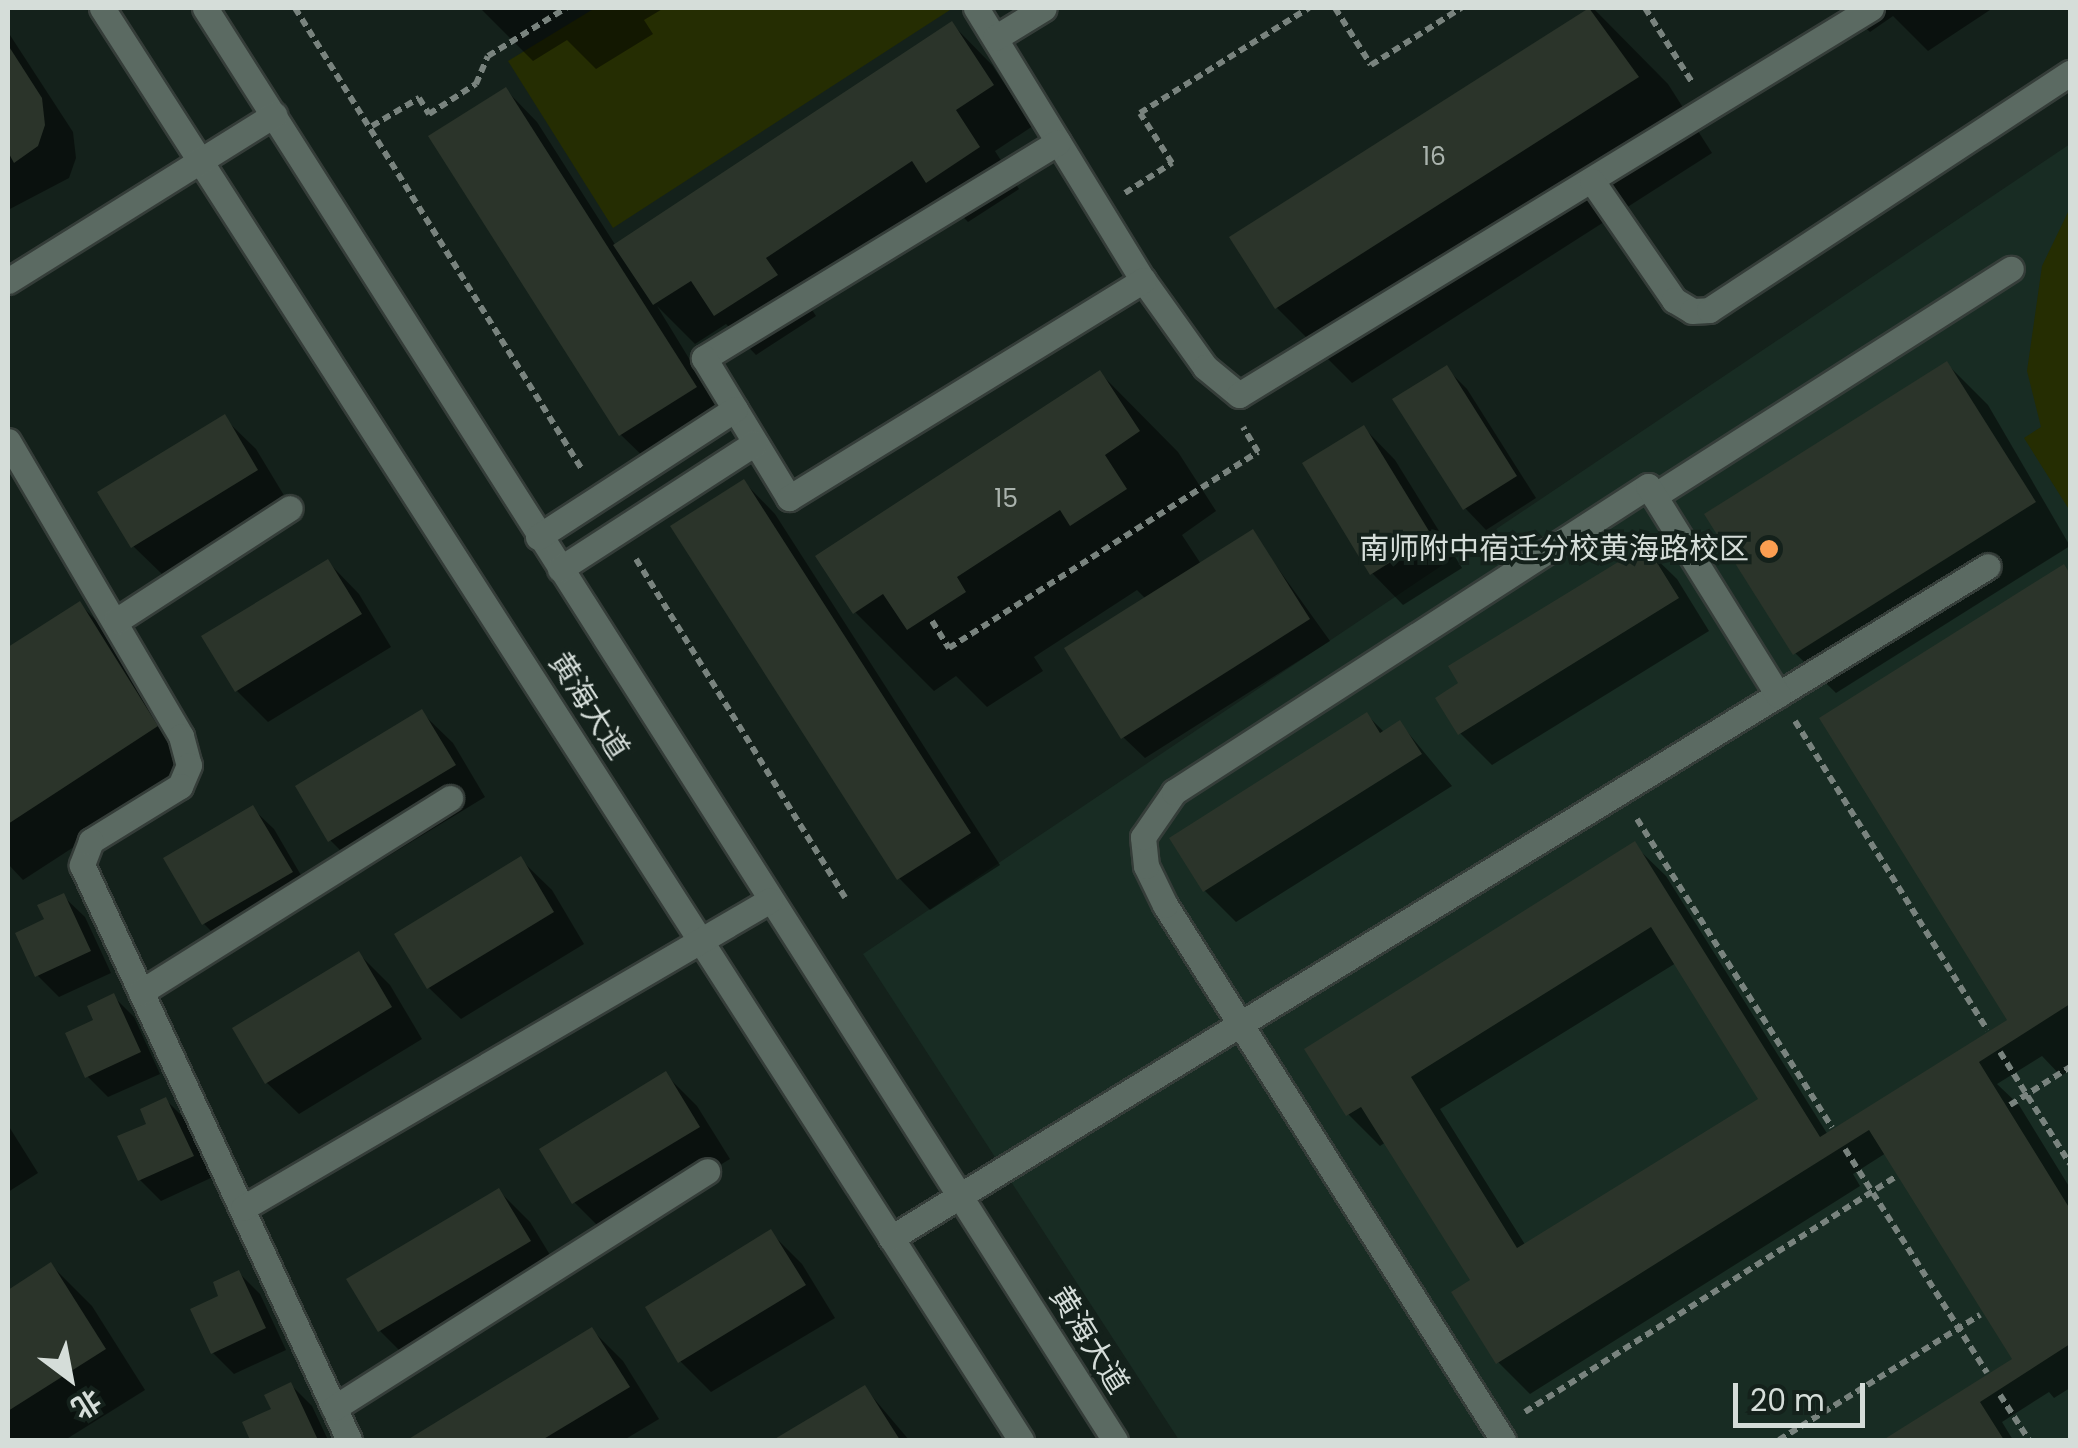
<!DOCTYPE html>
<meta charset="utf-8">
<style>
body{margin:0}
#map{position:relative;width:2078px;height:1448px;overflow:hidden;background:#14211b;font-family:Poppins,"Noto Sans SC",sans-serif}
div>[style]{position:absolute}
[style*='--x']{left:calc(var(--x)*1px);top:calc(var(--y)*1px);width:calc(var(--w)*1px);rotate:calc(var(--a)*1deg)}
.built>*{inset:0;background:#182c23}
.green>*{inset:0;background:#252d02}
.shadow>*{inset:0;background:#0007}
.building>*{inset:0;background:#2b342a}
.path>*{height:6px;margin-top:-3px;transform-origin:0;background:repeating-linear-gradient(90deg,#79837e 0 8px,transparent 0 13px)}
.roads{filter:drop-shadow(2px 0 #353d39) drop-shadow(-2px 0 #353d39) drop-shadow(0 2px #353d39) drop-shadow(0 -2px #353d39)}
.minor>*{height:25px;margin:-12.5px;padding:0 12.5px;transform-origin:12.5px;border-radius:12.5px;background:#5b6a62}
.dots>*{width:28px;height:28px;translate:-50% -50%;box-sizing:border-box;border:5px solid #14211b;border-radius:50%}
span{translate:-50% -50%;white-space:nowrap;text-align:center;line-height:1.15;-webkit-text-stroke:8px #14211b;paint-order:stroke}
.number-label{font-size:25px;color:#aab3ad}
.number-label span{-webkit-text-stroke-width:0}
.poi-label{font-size:30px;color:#d5ddd9}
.right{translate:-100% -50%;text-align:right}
.street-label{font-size:30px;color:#d5ddd9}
.frame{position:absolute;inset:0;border:10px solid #d5ddd9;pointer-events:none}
.north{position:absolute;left:20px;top:1328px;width:100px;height:100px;-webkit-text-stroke:8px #14211b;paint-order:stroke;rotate:148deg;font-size:28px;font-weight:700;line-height:40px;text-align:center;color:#d5ddd9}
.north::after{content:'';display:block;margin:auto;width:35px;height:45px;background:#d5ddd9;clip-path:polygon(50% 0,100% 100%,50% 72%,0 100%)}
.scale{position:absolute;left:1733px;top:1383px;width:132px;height:45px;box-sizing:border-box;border:5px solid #d5ddd9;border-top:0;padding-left:12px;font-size:30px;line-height:35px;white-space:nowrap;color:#d5ddd9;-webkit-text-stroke:8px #14211b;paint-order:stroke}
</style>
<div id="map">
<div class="built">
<div style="clip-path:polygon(2070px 144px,2070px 1440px,1179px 1440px,863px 954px)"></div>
</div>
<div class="green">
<div style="clip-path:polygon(595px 8px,953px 8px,613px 228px,508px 61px)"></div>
<div style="clip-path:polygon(2070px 208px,2070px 511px,2024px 438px,2041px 427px,2027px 371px,2042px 266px)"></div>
</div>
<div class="shadow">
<div style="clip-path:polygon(480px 8px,664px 8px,644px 20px,653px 34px,596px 69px,567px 40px,533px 61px)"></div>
<div style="clip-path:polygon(1593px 8px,1668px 84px,1712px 153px,1352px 383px,1277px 308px,1232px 238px)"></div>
<div style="clip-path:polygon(1845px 8px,1993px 8px,1928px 51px,1893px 16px,1870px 32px)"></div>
<div style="clip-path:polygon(952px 24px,992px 65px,1033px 126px,995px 151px,1019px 189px,968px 222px,950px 203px,805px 299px,816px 316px,756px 355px,726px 324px,695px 344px,657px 306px,726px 419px,653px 466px,621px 435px,432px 137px,506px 90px,537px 122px,616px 246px)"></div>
<div style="clip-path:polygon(8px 32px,73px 132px,76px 158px,69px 178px,8px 210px)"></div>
<div style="clip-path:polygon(1947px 364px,1988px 405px,2070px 546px,1836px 693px,1795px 653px)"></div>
<div style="clip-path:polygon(1446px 368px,1467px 389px,1536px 498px,1486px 530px,1465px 508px)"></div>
<div style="clip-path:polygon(1100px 373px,1178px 452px,1216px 511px,1182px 535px,1201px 564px,1252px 532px,1330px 641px,1145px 758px,1123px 737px,1146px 599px,1137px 590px,1034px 657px,1043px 671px,987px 707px,956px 676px,934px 691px,855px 612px)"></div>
<div style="clip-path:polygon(224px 418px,256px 449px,288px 502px,165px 577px,133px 546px)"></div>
<div style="clip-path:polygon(1364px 428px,1395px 460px,1462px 568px,1403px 605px,1372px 573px)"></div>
<div style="clip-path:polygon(744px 482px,775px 514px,1000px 865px,930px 910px,899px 878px)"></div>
<div style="clip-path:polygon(1645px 548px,1677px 579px,1709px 631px,1492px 765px,1460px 733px)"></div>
<div style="clip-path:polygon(328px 562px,359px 594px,391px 647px,268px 722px,237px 691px)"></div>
<div style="clip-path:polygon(evenodd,2064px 567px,2070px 574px,2070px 1070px,2061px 1076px,2042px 1056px,1997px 1084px,2019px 1105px,2070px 1188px,2070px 1388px,2054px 1398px,2049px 1392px,2002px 1422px,2013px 1440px,1887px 1440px,2015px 1360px,1886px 1153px,1853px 1174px,1860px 1186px,1530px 1394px,1498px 1362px,1474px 1280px,1386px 1142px,1380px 1146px,1348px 1114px,1634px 845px,1666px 876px,1828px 1135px,2007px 1023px,2064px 567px,1676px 963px,1761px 1100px,1526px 1246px,1440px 1109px,1676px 963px)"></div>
<div style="clip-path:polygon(80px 604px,120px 645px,197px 767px,23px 880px,8px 864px,8px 650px)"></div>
<div style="clip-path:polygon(421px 712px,453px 743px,485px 797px,362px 872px,330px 840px)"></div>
<div style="clip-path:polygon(1367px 715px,1385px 733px,1400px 723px,1452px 786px,1236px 922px,1205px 891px,1172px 839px)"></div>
<div style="clip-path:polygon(252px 808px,274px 829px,312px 894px,225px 945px,204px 924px)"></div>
<div style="clip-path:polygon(520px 859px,552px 890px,584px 944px,461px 1019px,429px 988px)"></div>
<div style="clip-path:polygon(63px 896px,85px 917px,111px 973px,59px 997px,37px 975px)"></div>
<div style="clip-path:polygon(359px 954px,390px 985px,422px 1039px,299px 1114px,267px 1083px,235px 1029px)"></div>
<div style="clip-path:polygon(113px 996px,134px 1017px,160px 1074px,108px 1097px,87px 1076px,96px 1021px)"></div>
<div style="clip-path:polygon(666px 1075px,697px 1106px,730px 1159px,606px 1234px,574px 1202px)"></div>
<div style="clip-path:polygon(166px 1100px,187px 1121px,213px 1177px,161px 1201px,140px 1180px,149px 1125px)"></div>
<div style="clip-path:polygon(8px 1125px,38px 1173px,8px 1192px)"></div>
<div style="clip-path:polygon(499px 1191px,530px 1222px,561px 1273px,411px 1362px,380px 1331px)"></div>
<div style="clip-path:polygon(771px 1233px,802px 1264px,835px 1318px,711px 1392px,680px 1361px)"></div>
<div style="clip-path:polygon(51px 1265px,92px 1306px,145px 1390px,65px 1440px,8px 1440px,8px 1292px)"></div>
<div style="clip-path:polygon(239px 1273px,260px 1294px,286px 1350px,234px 1374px,213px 1353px,222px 1297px)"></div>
<div style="clip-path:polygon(592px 1330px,623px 1361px,659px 1419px,624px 1440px,412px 1440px)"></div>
<div style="clip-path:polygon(291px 1385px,312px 1406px,328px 1440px,253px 1440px,245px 1424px,274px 1410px)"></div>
<div style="clip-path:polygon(865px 1388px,909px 1440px,778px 1440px)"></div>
</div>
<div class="building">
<div style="clip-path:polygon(1589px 8px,1639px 77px,1275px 309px,1229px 237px)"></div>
<div style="clip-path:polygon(952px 21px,994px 85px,956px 110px,980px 147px,926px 183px,912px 161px,766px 258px,778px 275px,714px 316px,691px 281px,653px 305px,613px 245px)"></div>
<div style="clip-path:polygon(8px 45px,42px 98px,45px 125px,38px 146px,14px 163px,8px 152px)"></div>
<div style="clip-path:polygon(506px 87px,697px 387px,619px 436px,428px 136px)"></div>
<div style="clip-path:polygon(1947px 361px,2036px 502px,1793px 655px,1704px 514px)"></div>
<div style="clip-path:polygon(1447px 365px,1517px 476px,1463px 510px,1392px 399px)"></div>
<div style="clip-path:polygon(1100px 370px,1140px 431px,1105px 455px,1127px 489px,1070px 526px,1060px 510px,957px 577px,966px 592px,907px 630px,883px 594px,853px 614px,815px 556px)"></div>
<div style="clip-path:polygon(225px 414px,258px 470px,131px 548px,97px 492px)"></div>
<div style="clip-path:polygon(1364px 425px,1432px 536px,1370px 575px,1302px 463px)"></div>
<div style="clip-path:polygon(744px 479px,971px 833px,897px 880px,670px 526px)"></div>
<div style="clip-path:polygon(1253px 529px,1310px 619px,1121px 739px,1064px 648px)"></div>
<div style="clip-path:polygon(1646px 545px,1679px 598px,1458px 735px,1435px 698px,1458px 683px,1448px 666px)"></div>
<div style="clip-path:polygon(328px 559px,362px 614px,235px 692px,201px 636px)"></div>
<div style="clip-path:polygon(evenodd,2064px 564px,2070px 574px,2070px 1004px,1979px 1062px,2070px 1209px,2070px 1344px,1980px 1402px,2004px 1440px,1883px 1440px,2012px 1359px,1869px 1130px,1496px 1364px,1451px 1292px,1470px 1280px,1361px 1107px,1346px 1116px,1304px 1049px,1635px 841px,1820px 1137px,2007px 1020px,1819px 718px,2064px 564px,1651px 927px,1758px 1099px,1517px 1248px,1411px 1077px,1651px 927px)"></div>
<div style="clip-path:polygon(80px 601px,158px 726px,8px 824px,8px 647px)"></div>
<div style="clip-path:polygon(422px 709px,456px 765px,328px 842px,295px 786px)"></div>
<div style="clip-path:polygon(1367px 712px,1380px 733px,1400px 720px,1422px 754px,1203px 892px,1169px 838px)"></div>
<div style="clip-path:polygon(253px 805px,293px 872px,202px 925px,163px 858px)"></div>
<div style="clip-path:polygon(521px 856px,554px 912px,427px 989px,394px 934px)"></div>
<div style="clip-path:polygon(64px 893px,91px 951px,35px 977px,15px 933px,44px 919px,37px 905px)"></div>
<div style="clip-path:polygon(359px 951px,392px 1007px,265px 1084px,232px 1028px)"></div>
<div style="clip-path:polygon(114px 993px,141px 1052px,85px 1078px,65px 1033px,93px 1020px,87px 1006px)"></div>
<div style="clip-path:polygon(666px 1071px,700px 1127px,572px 1204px,539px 1149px)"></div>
<div style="clip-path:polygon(166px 1097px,194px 1156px,138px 1181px,117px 1136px,146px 1124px,140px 1109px)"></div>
<div style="clip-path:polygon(499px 1188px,531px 1241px,378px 1332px,346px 1279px)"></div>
<div style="clip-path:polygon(771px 1229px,806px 1285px,678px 1363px,645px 1307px)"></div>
<div style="clip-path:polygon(51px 1262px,106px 1349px,8px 1411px,8px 1290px)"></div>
<div style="clip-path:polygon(239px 1270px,266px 1328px,211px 1354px,190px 1309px,218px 1296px,213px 1282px)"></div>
<div style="clip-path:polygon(592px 1327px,630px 1387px,542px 1440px,407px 1440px)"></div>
<div style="clip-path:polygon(291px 1382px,318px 1440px,250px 1440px,242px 1422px,271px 1409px,264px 1395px)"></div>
<div style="clip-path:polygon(865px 1385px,900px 1440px,773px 1440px)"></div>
</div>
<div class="path">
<div style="--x:295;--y:8;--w:545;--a:58.12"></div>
<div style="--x:1335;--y:8;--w:67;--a:57.7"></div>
<div style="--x:1371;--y:65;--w:107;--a:-32.3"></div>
<div style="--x:1645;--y:8;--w:88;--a:57.6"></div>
<div style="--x:372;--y:126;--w:55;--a:-30.8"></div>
<div style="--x:419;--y:98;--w:19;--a:58"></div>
<div style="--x:429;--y:114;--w:56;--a:-32.6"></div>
<div style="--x:476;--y:84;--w:30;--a:-67"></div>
<div style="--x:488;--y:56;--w:92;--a:-31.6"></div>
<div style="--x:1125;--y:193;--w:56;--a:-32.6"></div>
<div style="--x:1172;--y:163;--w:59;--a:-122.6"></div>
<div style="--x:1140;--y:113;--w:199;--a:-31.9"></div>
<div style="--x:636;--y:559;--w:398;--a:58.3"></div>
<div style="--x:932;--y:621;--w:32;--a:58"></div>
<div style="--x:949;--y:648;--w:366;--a:-32.4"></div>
<div style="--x:1258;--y:452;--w:29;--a:-121"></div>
<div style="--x:1795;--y:721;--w:364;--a:58.1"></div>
<div style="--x:1637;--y:819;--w:365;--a:57.7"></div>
<div style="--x:2000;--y:1052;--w:132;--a:58"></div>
<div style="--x:2010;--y:1105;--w:71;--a:-32.3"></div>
<div style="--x:1845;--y:1149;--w:265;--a:57.6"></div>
<div style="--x:2000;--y:1395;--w:54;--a:57.2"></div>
<div style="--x:1525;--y:1412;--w:439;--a:-32.4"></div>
<div style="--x:1779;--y:1440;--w:237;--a:-31.9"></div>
</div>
<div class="roads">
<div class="minor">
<div style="--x:102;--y:8;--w:1702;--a:57.31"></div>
<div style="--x:205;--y:8;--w:1697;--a:57.57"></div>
<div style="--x:976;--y:8;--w:319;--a:58.5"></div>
<div style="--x:1143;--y:280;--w:107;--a:54.5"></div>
<div style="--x:1205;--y:367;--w:44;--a:39.5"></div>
<div style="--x:1239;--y:395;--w:741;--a:-31.48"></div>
<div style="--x:995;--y:38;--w:57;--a:-31.5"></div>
<div style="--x:1058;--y:142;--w:415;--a:148.6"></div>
<div style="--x:704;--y:358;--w:164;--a:58.7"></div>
<div style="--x:789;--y:498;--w:416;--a:-31.6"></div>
<div style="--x:1592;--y:181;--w:145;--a:55.4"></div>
<div style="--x:1674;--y:300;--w:21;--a:31"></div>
<div style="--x:1692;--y:311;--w:17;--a:-3"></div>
<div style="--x:1709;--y:310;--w:432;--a:-33.3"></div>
<div style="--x:8;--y:281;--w:314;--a:-32"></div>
<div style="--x:8;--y:441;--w:342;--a:59.6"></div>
<div style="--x:181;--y:736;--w:30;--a:75"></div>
<div style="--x:189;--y:765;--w:23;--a:113"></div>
<div style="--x:180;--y:786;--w:105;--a:148.3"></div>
<div style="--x:91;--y:841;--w:26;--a:111"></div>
<div style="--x:82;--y:865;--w:634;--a:65.09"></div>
<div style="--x:1654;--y:496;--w:423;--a:-32.5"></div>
<div style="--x:538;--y:537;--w:235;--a:-33"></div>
<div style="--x:560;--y:569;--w:232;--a:-32.9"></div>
<div style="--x:116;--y:621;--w:207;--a:-33"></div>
<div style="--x:141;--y:992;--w:365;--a:-32.1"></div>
<div style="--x:243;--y:1208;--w:610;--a:-30.3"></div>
<div style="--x:891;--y:1238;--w:1286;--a:-31.49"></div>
<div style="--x:334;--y:1408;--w:442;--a:-32.4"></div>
<div style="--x:1503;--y:1440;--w:633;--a:-122.28"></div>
<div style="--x:1165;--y:905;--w:43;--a:-116"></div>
<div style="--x:1146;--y:866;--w:29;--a:-96"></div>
<div style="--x:1143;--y:837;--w:55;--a:-55.4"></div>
<div style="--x:1174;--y:792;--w:564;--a:-32.85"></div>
<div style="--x:1648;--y:486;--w:246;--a:58.1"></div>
</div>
</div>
<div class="dots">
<div style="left:1769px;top:549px;background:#fb9e51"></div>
</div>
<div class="number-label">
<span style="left:1434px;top:157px">16</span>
<span style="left:1006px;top:499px">15</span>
</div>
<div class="poi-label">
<span class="right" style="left:1749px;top:549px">南师附中宿迁分校黄海路校区</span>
</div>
<div class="street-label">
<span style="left:589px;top:706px;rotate:57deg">黄海大道</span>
<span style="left:1089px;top:1340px;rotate:58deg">黄海大道</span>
</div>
<div class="frame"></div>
<div class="north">北</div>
<div class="scale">20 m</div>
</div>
